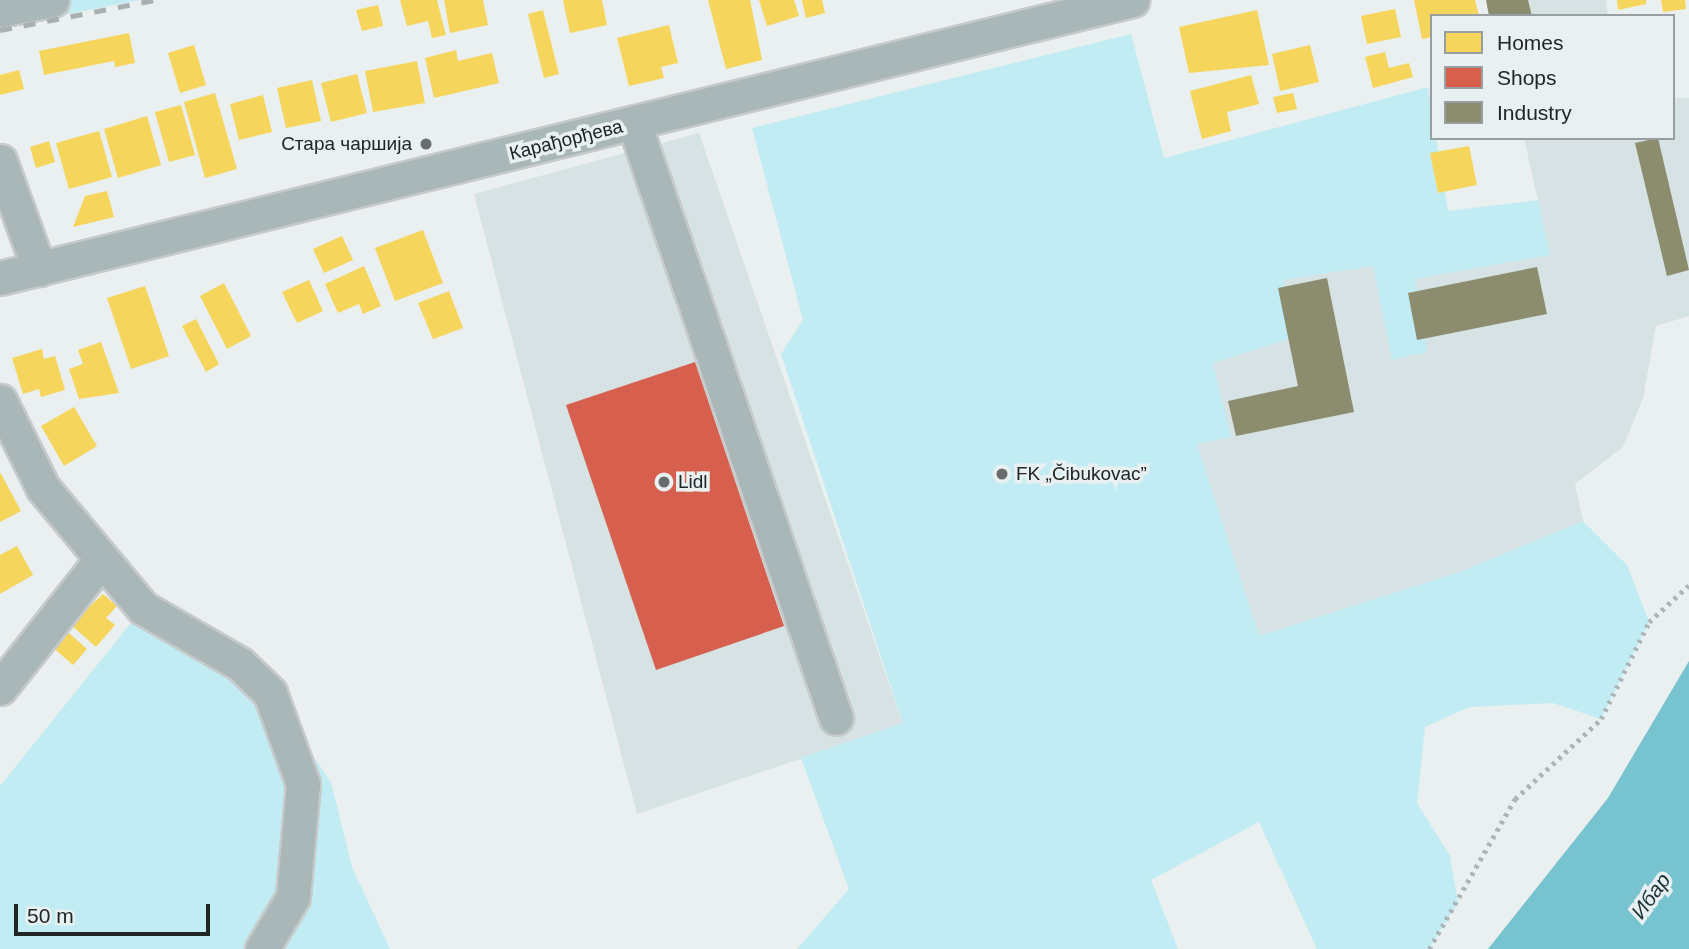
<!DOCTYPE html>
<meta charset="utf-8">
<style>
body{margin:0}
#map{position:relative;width:1689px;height:949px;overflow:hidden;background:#eaefef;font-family:Arial,sans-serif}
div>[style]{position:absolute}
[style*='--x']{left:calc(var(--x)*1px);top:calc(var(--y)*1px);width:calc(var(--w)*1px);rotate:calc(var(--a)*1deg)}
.built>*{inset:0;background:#d6e2e3}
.green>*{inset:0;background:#c1ecf3}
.water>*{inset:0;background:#77c3d0}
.homes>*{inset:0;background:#f6d55c}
.shops>*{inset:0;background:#d6604d}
.industry>*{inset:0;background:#8c8c6e}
.path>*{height:4.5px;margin-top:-2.25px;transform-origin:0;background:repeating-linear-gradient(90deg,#acb6b8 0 3.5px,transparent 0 8.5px)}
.roads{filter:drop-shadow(2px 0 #c7caca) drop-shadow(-2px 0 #c7caca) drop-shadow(0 2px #c7caca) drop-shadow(0 -2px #c7caca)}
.minor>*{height:33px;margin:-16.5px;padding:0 16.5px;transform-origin:16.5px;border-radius:16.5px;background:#a9b7b9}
.rail>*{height:5px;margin-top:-2.5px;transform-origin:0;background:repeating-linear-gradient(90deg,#a8b0b2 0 12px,transparent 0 24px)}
.dots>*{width:19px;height:19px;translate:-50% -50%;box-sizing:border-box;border:4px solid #e8f0f1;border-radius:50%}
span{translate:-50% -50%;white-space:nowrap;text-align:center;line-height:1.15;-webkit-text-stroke:7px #e8f0f1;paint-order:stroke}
.street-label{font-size:19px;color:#222526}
.poi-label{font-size:19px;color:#222526}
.right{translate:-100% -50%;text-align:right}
.left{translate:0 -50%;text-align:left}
.water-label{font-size:21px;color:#1c3338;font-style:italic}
.legend{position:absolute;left:1430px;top:14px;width:245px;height:126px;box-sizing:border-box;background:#e8f0f1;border:2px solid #999fa0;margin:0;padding:9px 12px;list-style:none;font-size:21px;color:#222526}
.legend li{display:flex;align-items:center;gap:14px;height:35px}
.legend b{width:35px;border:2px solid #999fa0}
.scale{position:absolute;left:14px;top:904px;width:196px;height:32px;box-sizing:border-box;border:4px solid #222526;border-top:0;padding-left:9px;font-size:21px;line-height:24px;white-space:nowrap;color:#222526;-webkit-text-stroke:5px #e8f0f1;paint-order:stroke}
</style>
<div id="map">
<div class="built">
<div style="clip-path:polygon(1492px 0,1606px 0,1608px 16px,1496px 16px)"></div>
<div style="clip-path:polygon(1673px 98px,1689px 98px,1689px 316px,1656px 326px,1643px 398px,1623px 447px,1575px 484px,1583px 521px,1462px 571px,1259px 636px,1197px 444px,1231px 437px,1212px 363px,1282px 280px,1373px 266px,1392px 360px,1426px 352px,1414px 279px,1550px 255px,1524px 138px,1673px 138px)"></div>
<div style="clip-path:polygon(699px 133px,903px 724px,637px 814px,474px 194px)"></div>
</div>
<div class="green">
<div style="clip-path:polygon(52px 0,140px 0,0 27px,0 10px)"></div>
<div style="clip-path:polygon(1131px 34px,1164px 158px,1428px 87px,1448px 211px,1538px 200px,1550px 255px,1415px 279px,1427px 352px,1392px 360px,1373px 266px,1283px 280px,1292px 338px,1213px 363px,1231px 437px,1197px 444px,1259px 636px,1462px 571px,1583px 521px,1627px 565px,1649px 622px,1601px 719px,1553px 703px,1469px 707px,1425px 727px,1417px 803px,1450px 856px,1458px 902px,1429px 949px,1317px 949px,1259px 822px,1151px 880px,1178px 949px,797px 949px,849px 889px,801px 758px,903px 723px,781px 354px,803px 320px,752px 128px)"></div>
<div style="clip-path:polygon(143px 608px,240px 664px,297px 766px,316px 760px,331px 782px,352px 867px,390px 949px,0 949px,0 786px)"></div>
</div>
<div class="water">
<div style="clip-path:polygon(1689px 661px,1689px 949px,1488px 949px,1608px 798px)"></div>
</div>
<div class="homes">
<div style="clip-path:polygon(400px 0,437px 0,446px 35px,432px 38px,428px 21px,407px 26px)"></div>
<div style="clip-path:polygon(444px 0,483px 0,488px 25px,450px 33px)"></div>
<div style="clip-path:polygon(563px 0,602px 0,607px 25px,570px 33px)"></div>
<div style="clip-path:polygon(708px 0,750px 0,762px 60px,726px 69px)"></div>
<div style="clip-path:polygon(759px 0,794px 0,799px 16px,767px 26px)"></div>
<div style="clip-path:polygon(802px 0,822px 0,825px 13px,806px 18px)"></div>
<div style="clip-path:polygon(1414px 0,1475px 0,1479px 16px,1432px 16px,1432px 37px,1422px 39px)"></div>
<div style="clip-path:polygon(1617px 0,1646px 0,1646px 4px,1618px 10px)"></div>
<div style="clip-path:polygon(1661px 0,1685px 0,1686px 9px,1663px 12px)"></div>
<div style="clip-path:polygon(378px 5px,383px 26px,362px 31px,356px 10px)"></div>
<div style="clip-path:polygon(1395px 9px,1401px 37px,1367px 44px,1361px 16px)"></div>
<div style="clip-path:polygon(543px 10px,559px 74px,544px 78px,528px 14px)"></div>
<div style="clip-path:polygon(1257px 10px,1269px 65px,1189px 73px,1179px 27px)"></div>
<div style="clip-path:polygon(669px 25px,678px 63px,661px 67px,664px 78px,629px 86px,617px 38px)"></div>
<div style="clip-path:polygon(129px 33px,135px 63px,115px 67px,114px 61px,44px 75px,39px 51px)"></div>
<div style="clip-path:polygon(194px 45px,206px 85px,180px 93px,168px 53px)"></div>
<div style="clip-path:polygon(1310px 45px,1319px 82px,1280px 91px,1272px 54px)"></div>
<div style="clip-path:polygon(456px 50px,458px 61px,492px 53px,499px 83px,434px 98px,425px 58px)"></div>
<div style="clip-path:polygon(1385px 52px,1389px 68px,1409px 63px,1413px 77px,1373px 88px,1365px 57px)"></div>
<div style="clip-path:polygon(417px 61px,425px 103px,373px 112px,365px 71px)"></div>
<div style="clip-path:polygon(19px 70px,24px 89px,0 95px,0 75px)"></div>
<div style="clip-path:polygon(357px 74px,367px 113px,331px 122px,321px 83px)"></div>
<div style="clip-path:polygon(1251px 75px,1259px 104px,1227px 112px,1231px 131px,1202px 139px,1190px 91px)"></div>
<div style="clip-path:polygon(312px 80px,321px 121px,286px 128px,277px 88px)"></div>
<div style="clip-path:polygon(215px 93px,237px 169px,205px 178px,184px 102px)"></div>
<div style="clip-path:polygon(1293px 93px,1297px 109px,1277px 113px,1273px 97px)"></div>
<div style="clip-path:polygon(263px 95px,272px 132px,239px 140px,230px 104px)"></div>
<div style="clip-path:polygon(181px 105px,195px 155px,169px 162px,155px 112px)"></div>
<div style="clip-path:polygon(147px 116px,161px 165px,118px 178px,104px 129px)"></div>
<div style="clip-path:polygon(99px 131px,112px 177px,69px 189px,56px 143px)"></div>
<div style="clip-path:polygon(49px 141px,55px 162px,36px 168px,30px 147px)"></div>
<div style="clip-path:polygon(1469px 146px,1477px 185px,1438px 193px,1430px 153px)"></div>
<div style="clip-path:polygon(107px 191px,114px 217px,73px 227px,85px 196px)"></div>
<div style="clip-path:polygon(423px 230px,443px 283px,395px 301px,375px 248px)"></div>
<div style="clip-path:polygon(342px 236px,353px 260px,324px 273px,313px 249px)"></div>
<div style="clip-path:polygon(364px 266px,381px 306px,363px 314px,359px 304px,338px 313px,325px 284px)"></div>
<div style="clip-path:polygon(309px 280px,323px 311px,297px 323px,282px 292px)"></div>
<div style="clip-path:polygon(224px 283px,251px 336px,227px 349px,200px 296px)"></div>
<div style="clip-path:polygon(145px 286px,169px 356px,131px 369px,107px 298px)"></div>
<div style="clip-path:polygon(449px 291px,463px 328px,433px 339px,418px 303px)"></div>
<div style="clip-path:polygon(196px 319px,219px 364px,206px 372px,182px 326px)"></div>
<div style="clip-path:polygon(101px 342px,119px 393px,79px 399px,69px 369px,83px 364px,78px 350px)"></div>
<div style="clip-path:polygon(42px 349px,44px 359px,55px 356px,65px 390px,41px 397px,39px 389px,23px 394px,12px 358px)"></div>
<div style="clip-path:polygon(74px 407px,97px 446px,64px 466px,41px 426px)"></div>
<div style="clip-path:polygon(0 472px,21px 511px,0 522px)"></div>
<div style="clip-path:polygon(17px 546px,33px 575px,0 594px,0 555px)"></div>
<div style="clip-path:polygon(103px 594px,117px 606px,106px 618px,115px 625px,96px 647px,70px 624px)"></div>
<div style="clip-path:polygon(59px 624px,87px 649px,73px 665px,44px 640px)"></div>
</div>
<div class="shops">
<div style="clip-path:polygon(695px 362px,784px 626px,656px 670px,566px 405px)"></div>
</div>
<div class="industry">
<div style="clip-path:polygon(1486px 0,1528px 0,1532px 16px,1489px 16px)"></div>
<div style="clip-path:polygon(1658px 138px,1689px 270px,1667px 276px,1635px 143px)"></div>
<div style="clip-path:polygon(1537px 267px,1547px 314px,1417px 340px,1408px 293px)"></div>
<div style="clip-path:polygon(1327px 278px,1354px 412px,1236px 436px,1228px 401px,1298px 386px,1278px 288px)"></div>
</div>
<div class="path">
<div style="--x:1429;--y:949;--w:173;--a:-60.2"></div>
<div style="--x:1515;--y:799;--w:117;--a:-42.9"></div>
<div style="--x:1601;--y:719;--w:108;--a:-63.7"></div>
<div style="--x:1649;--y:622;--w:54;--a:-42.8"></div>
</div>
<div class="roads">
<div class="minor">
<div style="--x:0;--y:10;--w:53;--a:-10.9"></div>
<div style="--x:634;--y:123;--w:628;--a:71.25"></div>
<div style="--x:0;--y:161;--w:115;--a:70.1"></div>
<div style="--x:0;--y:278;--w:1166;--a:-13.8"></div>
<div style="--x:0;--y:401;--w:97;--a:63.7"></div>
<div style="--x:43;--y:488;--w:156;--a:50.2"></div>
<div style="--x:143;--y:608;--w:112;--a:30"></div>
<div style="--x:240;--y:664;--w:42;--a:44"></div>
<div style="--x:270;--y:693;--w:97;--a:70.1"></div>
<div style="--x:303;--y:784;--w:113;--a:95.1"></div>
<div style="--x:293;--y:897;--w:61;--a:120.8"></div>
<div style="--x:0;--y:688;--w:164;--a:-51.7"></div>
</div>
</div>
<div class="rail">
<div style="--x:0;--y:30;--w:157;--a:-11"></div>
</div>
<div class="dots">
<div style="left:426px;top:144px;background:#686c6c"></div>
<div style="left:1002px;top:474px;background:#686c6c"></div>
<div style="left:664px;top:482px;background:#686c6c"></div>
</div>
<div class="street-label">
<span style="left:566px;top:140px;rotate:-14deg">Карађорђева</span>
</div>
<div class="poi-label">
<span class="right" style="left:412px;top:144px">Стара чаршија</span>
<span class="left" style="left:1016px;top:474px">FK „Čibukovac”</span>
<span class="left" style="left:678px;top:482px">Lidl</span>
</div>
<div class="water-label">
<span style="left:1651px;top:896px;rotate:-54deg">Ибар</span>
</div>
<ul class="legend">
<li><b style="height:19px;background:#f6d55c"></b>Homes</li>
<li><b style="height:19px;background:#d6604d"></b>Shops</li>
<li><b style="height:19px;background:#8c8c6e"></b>Industry</li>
</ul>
<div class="scale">50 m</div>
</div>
